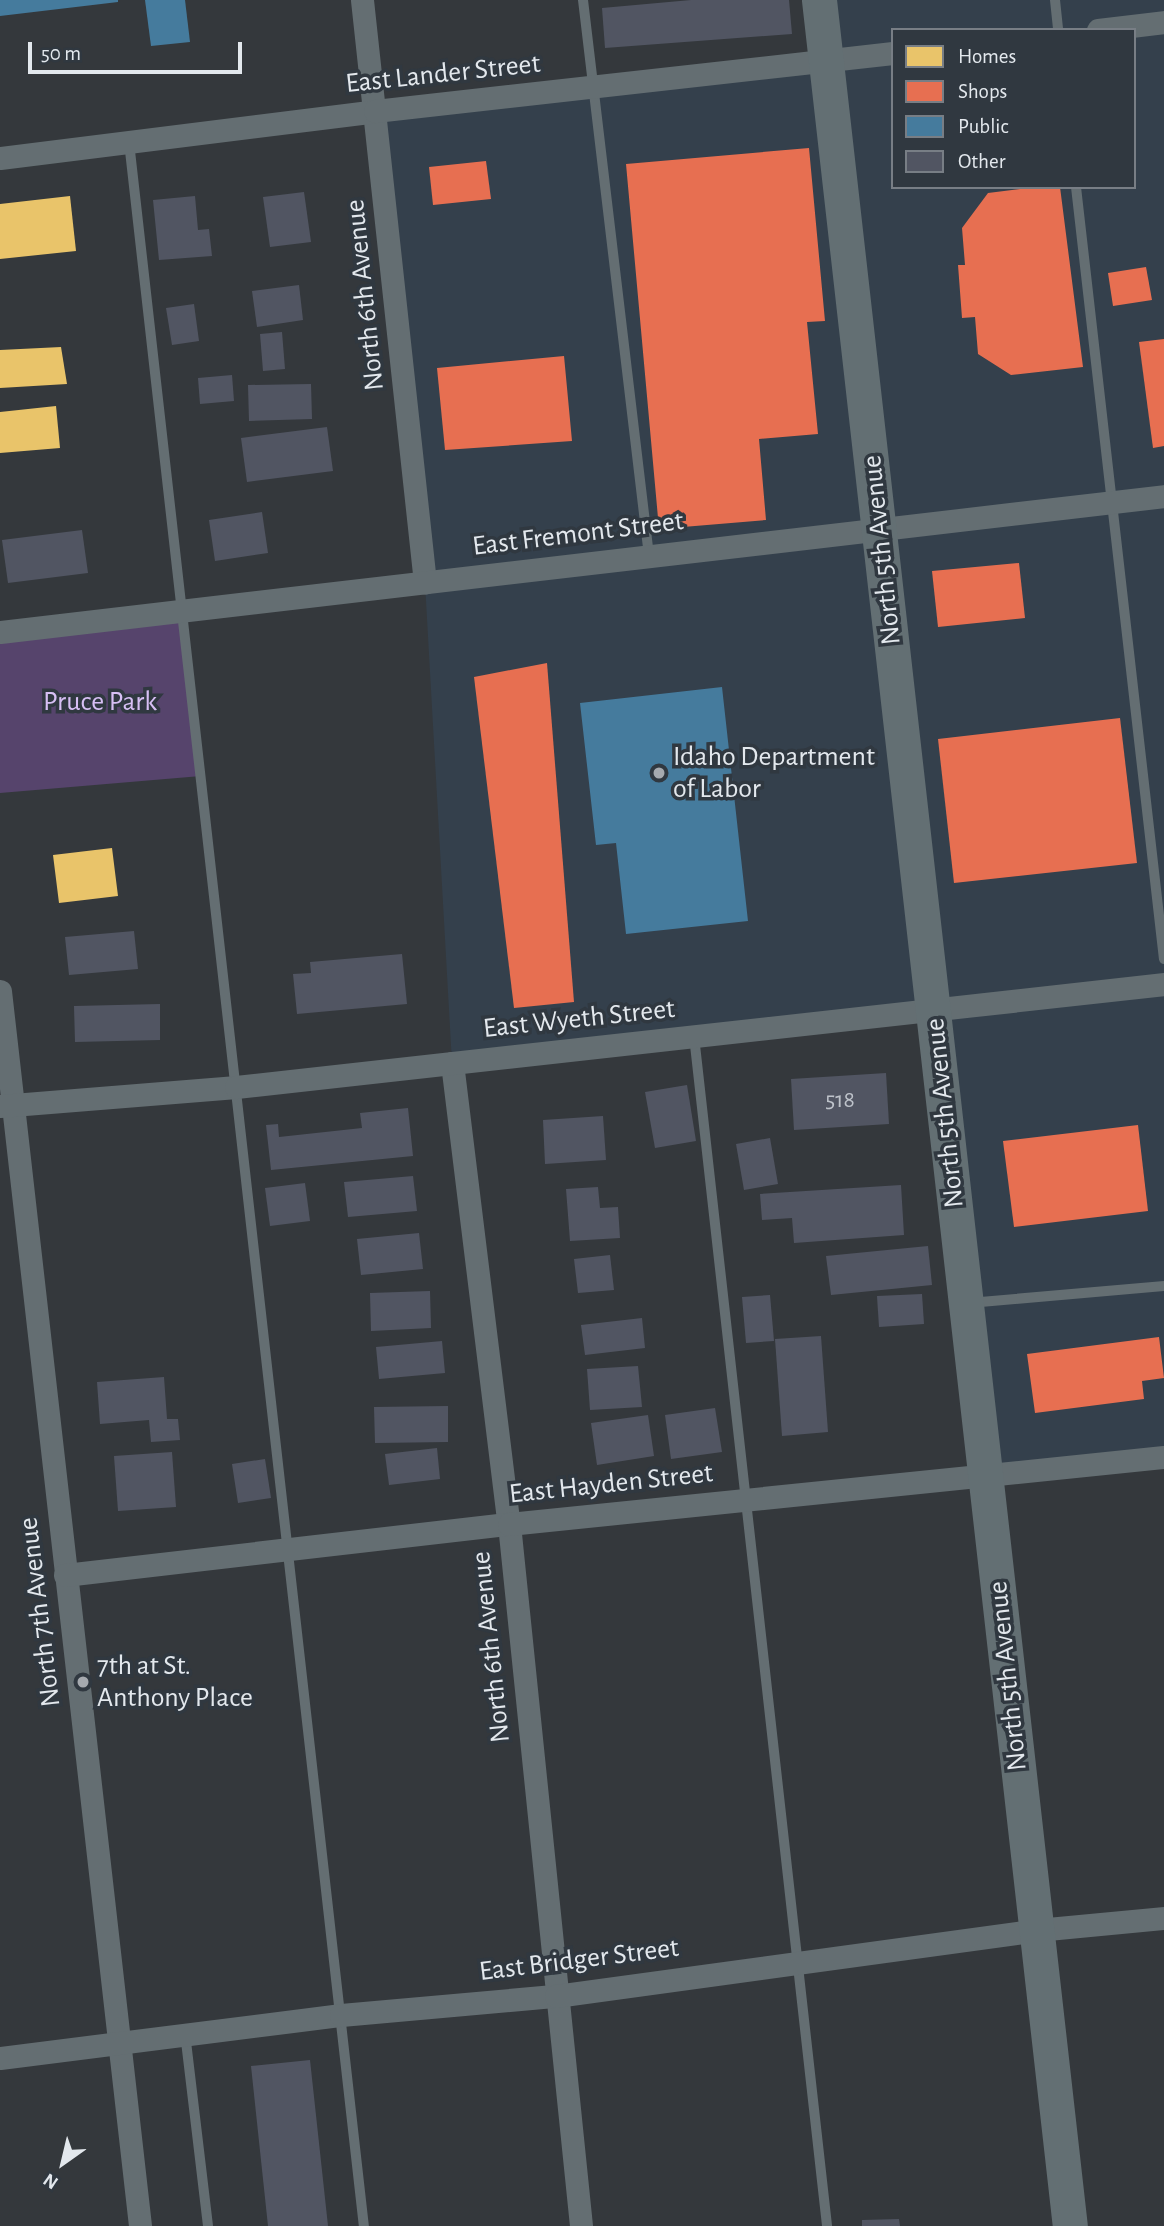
<!DOCTYPE html>
<style>
body{margin:0}
#map{position:relative;width:1164px;height:2226px;overflow:hidden;background:#34383c;font-family:"Alegreya Sans",sans-serif}
div>[style]{position:absolute}
[style*='--x']{left:calc(var(--x)*1px);top:calc(var(--y)*1px);width:calc(var(--w)*1px);rotate:calc(var(--a)*1deg)}
.built>*{inset:0;background:#34404c}
.green>*{inset:0;background:#56446c}
.homes>*{inset:0;background:#e9c46a}
.shops>*{inset:0;background:#e76f51}
.public>*{inset:0;background:#457b9d}
.building>*{inset:0;background:#515562}
.lane>*{height:10px;margin:-5px;padding:0 5px;transform-origin:5px;border-radius:5px;background:#646e72}
.street>*{height:23px;margin:-11.5px;padding:0 11.5px;transform-origin:11.5px;border-radius:11.5px;background:#646e72}
.primary>*{height:35px;margin:-17.5px;padding:0 17.5px;transform-origin:17.5px;border-radius:17.5px;background:#636f73}
.dots>*{width:19px;height:19px;translate:-50% -50%;box-sizing:border-box;border:4px solid #303840;border-radius:50%}
span{translate:-50% -50%;white-space:nowrap;text-align:center;line-height:1.15;-webkit-text-stroke:7px #303840;paint-order:stroke}
.number-label{font-size:24px;color:#bec3ca}
.number-label span{-webkit-text-stroke-width:0}
.street-label{font-size:28px;color:#e3e8ed}
.park-label{font-size:28px;color:#d7bff4}
.poi-label{font-size:28px;color:#e3e8ed}
.left{translate:0 -50%;text-align:left}
.legend{position:absolute;left:891px;top:28px;width:245px;height:161px;box-sizing:border-box;background:#303840;border:2px solid #787e85;margin:0;padding:9px 12px;list-style:none;font-size:21px;color:#e3e8ed}
.legend li{display:flex;align-items:center;gap:14px;height:35px}
.legend b{width:35px;border:2px solid #787e85}
.north{position:absolute;left:28px;top:2128px;width:70px;height:70px;-webkit-text-stroke:5px #303840;paint-order:stroke;rotate:214deg;font-size:19px;font-weight:700;line-height:28px;text-align:center;color:#e3e8ed}
.north::after{content:'';display:block;margin:auto;width:24px;height:32px;background:#e3e8ed;clip-path:polygon(50% 0,100% 100%,50% 72%,0 100%)}
.scale{position:absolute;left:28px;top:42px;width:214px;height:32px;box-sizing:border-box;border:4px solid #e3e8ed;border-top:0;padding-left:9px;font-size:21px;line-height:24px;white-space:nowrap;color:#e3e8ed;-webkit-text-stroke:5px #303840;paint-order:stroke}
</style>
<div id="map">
<div class="built">
<div style="clip-path:polygon(evenodd,819px 0,1164px 0,1164px 1458px,986px 1477px,933px 1009px,452px 1063px,425px 583px,375px 111px,826px 61px,819px 0,893px 30px,1134px 30px,1134px 187px,893px 187px,893px 30px)"></div>
</div>
<div class="green">
<div style="clip-path:polygon(182px 610px,201px 776px,0 793px,0 632px)"></div>
</div>
<div class="homes">
<div style="clip-path:polygon(70px 196px,76px 251px,0 259px,0 204px)"></div>
<div style="clip-path:polygon(61px 347px,67px 384px,0 388px,0 350px)"></div>
<div style="clip-path:polygon(56px 406px,60px 448px,0 453px,0 412px)"></div>
<div style="clip-path:polygon(112px 848px,118px 896px,59px 903px,53px 855px)"></div>
</div>
<div class="shops">
<div style="clip-path:polygon(809px 148px,825px 321px,807px 322px,818px 434px,759px 439px,766px 520px,659px 529px,626px 164px)"></div>
<div style="clip-path:polygon(486px 161px,491px 199px,433px 205px,429px 167px)"></div>
<div style="clip-path:polygon(1036px 187px,1060px 187px,1083px 367px,1011px 375px,978px 354px,975px 317px,962px 318px,958px 265px,965px 265px,962px 228px,988px 193px)"></div>
<div style="clip-path:polygon(1146px 267px,1152px 300px,1113px 306px,1108px 273px)"></div>
<div style="clip-path:polygon(1164px 339px,1164px 446px,1153px 448px,1139px 342px)"></div>
<div style="clip-path:polygon(564px 356px,572px 441px,445px 450px,437px 368px)"></div>
<div style="clip-path:polygon(1019px 563px,1025px 618px,938px 627px,932px 571px)"></div>
<div style="clip-path:polygon(547px 663px,574px 1002px,514px 1008px,474px 677px)"></div>
<div style="clip-path:polygon(1120px 718px,1137px 863px,954px 883px,938px 739px)"></div>
<div style="clip-path:polygon(1138px 1125px,1148px 1211px,1014px 1227px,1003px 1141px)"></div>
<div style="clip-path:polygon(1159px 1337px,1164px 1378px,1142px 1381px,1144px 1399px,1035px 1413px,1027px 1354px)"></div>
</div>
<div class="public">
<div style="clip-path:polygon(0 0,118px 0,118px 2px,0 16px)"></div>
<div style="clip-path:polygon(145px 0,185px 0,190px 42px,151px 46px)"></div>
<div style="clip-path:polygon(722px 687px,748px 921px,626px 934px,616px 843px,596px 845px,580px 703px)"></div>
</div>
<div class="building">
<div style="clip-path:polygon(691px 0,789px 0,792px 34px,605px 48px,602px 8px)"></div>
<div style="clip-path:polygon(304px 192px,311px 242px,270px 247px,263px 197px)"></div>
<div style="clip-path:polygon(195px 196px,198px 230px,209px 229px,212px 256px,159px 260px,153px 200px)"></div>
<div style="clip-path:polygon(299px 285px,303px 320px,257px 327px,252px 291px)"></div>
<div style="clip-path:polygon(194px 304px,199px 341px,172px 345px,166px 308px)"></div>
<div style="clip-path:polygon(282px 332px,285px 369px,263px 371px,260px 334px)"></div>
<div style="clip-path:polygon(232px 375px,234px 401px,200px 404px,198px 378px)"></div>
<div style="clip-path:polygon(311px 384px,312px 419px,249px 421px,248px 385px)"></div>
<div style="clip-path:polygon(327px 427px,333px 471px,247px 482px,241px 438px)"></div>
<div style="clip-path:polygon(262px 512px,268px 553px,215px 561px,209px 520px)"></div>
<div style="clip-path:polygon(82px 530px,88px 573px,8px 583px,2px 540px)"></div>
<div style="clip-path:polygon(134px 931px,138px 969px,69px 975px,65px 937px)"></div>
<div style="clip-path:polygon(402px 954px,407px 1004px,297px 1014px,293px 974px,311px 973px,310px 962px)"></div>
<div style="clip-path:polygon(160px 1004px,160px 1040px,75px 1042px,74px 1006px)"></div>
<div style="clip-path:polygon(886px 1073px,889px 1124px,794px 1130px,791px 1079px)"></div>
<div style="clip-path:polygon(687px 1085px,696px 1141px,655px 1148px,645px 1092px)"></div>
<div style="clip-path:polygon(408px 1108px,413px 1156px,271px 1170px,266px 1125px,278px 1124px,279px 1137px,362px 1128px,360px 1113px)"></div>
<div style="clip-path:polygon(603px 1116px,606px 1160px,545px 1164px,543px 1120px)"></div>
<div style="clip-path:polygon(770px 1138px,778px 1184px,744px 1190px,736px 1144px)"></div>
<div style="clip-path:polygon(413px 1176px,417px 1211px,348px 1217px,344px 1182px)"></div>
<div style="clip-path:polygon(305px 1183px,310px 1221px,270px 1226px,265px 1188px)"></div>
<div style="clip-path:polygon(901px 1185px,904px 1235px,794px 1243px,792px 1218px,762px 1220px,760px 1194px)"></div>
<div style="clip-path:polygon(598px 1187px,600px 1208px,618px 1207px,620px 1238px,570px 1241px,566px 1189px)"></div>
<div style="clip-path:polygon(419px 1233px,423px 1269px,361px 1275px,357px 1239px)"></div>
<div style="clip-path:polygon(928px 1246px,932px 1285px,831px 1295px,826px 1256px)"></div>
<div style="clip-path:polygon(610px 1255px,614px 1290px,578px 1293px,574px 1259px)"></div>
<div style="clip-path:polygon(430px 1291px,431px 1328px,371px 1331px,370px 1293px)"></div>
<div style="clip-path:polygon(922px 1294px,924px 1324px,879px 1327px,877px 1296px)"></div>
<div style="clip-path:polygon(770px 1295px,774px 1341px,746px 1343px,742px 1297px)"></div>
<div style="clip-path:polygon(642px 1318px,645px 1348px,585px 1355px,581px 1325px)"></div>
<div style="clip-path:polygon(821px 1336px,828px 1432px,782px 1436px,775px 1339px)"></div>
<div style="clip-path:polygon(442px 1341px,445px 1373px,379px 1379px,376px 1347px)"></div>
<div style="clip-path:polygon(638px 1366px,642px 1407px,590px 1410px,587px 1369px)"></div>
<div style="clip-path:polygon(164px 1377px,167px 1419px,178px 1419px,180px 1440px,151px 1442px,149px 1420px,100px 1424px,97px 1382px)"></div>
<div style="clip-path:polygon(448px 1406px,448px 1442px,375px 1443px,374px 1407px)"></div>
<div style="clip-path:polygon(715px 1408px,722px 1452px,671px 1459px,665px 1415px)"></div>
<div style="clip-path:polygon(648px 1415px,654px 1456px,597px 1465px,591px 1423px)"></div>
<div style="clip-path:polygon(437px 1448px,440px 1479px,389px 1485px,385px 1454px)"></div>
<div style="clip-path:polygon(172px 1452px,176px 1507px,118px 1511px,114px 1456px)"></div>
<div style="clip-path:polygon(265px 1459px,271px 1498px,238px 1503px,232px 1464px)"></div>
<div style="clip-path:polygon(310px 2060px,328px 2226px,268px 2226px,251px 2066px)"></div>
<div style="clip-path:polygon(899px 2219px,900px 2226px,862px 2226px,862px 2220px)"></div>
</div>
<div class="lane">
<div style="--x:583;--y:0;--w:560;--a:83.23"></div>
<div style="--x:1055;--y:0;--w:30;--a:84"></div>
<div style="--x:129;--y:142;--w:2097;--a:83.57"></div>
<div style="--x:1076;--y:187;--w:777;--a:83.5"></div>
<div style="--x:694;--y:1036;--w:1197;--a:83.62"></div>
<div style="--x:969;--y:1303;--w:196;--a:-5"></div>
<div style="--x:185;--y:2033;--w:194;--a:83.2"></div>
</div>
<div class="street">
<div style="--x:362;--y:0;--w:586;--a:83.83"></div>
<div style="--x:1098;--y:30;--w:66;--a:-6.9"></div>
<div style="--x:0;--y:158;--w:378;--a:-7.1"></div>
<div style="--x:375;--y:111;--w:521;--a:-6.39"></div>
<div style="--x:0;--y:632;--w:1172;--a:-6.66"></div>
<div style="--x:0;--y:991;--w:1243;--a:83.53"></div>
<div style="--x:452;--y:1063;--w:465;--a:83"></div>
<div style="--x:509;--y:1524;--w:706;--a:84.14"></div>
<div style="--x:0;--y:1106;--w:237;--a:-4.6"></div>
<div style="--x:236;--y:1087;--w:934;--a:-6.33"></div>
<div style="--x:65;--y:1575;--w:447;--a:-6.6"></div>
<div style="--x:509;--y:1524;--w:658;--a:-5.84"></div>
<div style="--x:0;--y:2058;--w:344;--a:-7.2"></div>
<div style="--x:341;--y:2015;--w:216;--a:-5.1"></div>
<div style="--x:556;--y:1996;--w:486;--a:-7.8"></div>
<div style="--x:1037;--y:1930;--w:128;--a:-5.4"></div>
</div>
<div class="primary">
<div style="--x:819;--y:0;--w:2240;--a:83.57"></div>
</div>
<div class="dots">
<div style="left:659px;top:773px;background:#a6aaaf"></div>
<div style="left:83px;top:1682px;background:#a6aaaf"></div>
</div>
<div class="number-label">
<span style="left:840px;top:1101px">518</span>
</div>
<div class="street-label">
<span style="left:443px;top:74px;rotate:-6deg">East Lander Street</span>
<span style="left:365px;top:295px;rotate:-96deg">North 6th Avenue</span>
<span style="left:578px;top:534px;rotate:-7deg">East Fremont Street</span>
<span style="left:882px;top:550px;rotate:-96deg">North 5th Avenue</span>
<span style="left:579px;top:1019px;rotate:-6deg">East Wyeth Street</span>
<span style="left:945px;top:1113px;rotate:-96deg">North 5th Avenue</span>
<span style="left:611px;top:1484px;rotate:-6deg">East Hayden Street</span>
<span style="left:40px;top:1612px;rotate:-97deg">North 7th Avenue</span>
<span style="left:491px;top:1647px;rotate:-96deg">North 6th Avenue</span>
<span style="left:1008px;top:1676px;rotate:-96deg">North 5th Avenue</span>
<span style="left:579px;top:1960px;rotate:-7deg">East Bridger Street</span>
</div>
<div class="park-label">
<span style="left:100px;top:702px">Pruce Park</span>
</div>
<div class="poi-label">
<span class="left" style="left:673px;top:773px">Idaho Department<br>of Labor</span>
<span class="left" style="left:97px;top:1682px">7th at St.<br>Anthony Place</span>
</div>
<ul class="legend">
<li><b style="height:19px;background:#e9c46a"></b>Homes</li>
<li><b style="height:19px;background:#e76f51"></b>Shops</li>
<li><b style="height:19px;background:#457b9d"></b>Public</li>
<li><b style="height:19px;background:#515562"></b>Other</li>
</ul>
<div class="north">N</div>
<div class="scale">50 m</div>
</div>
